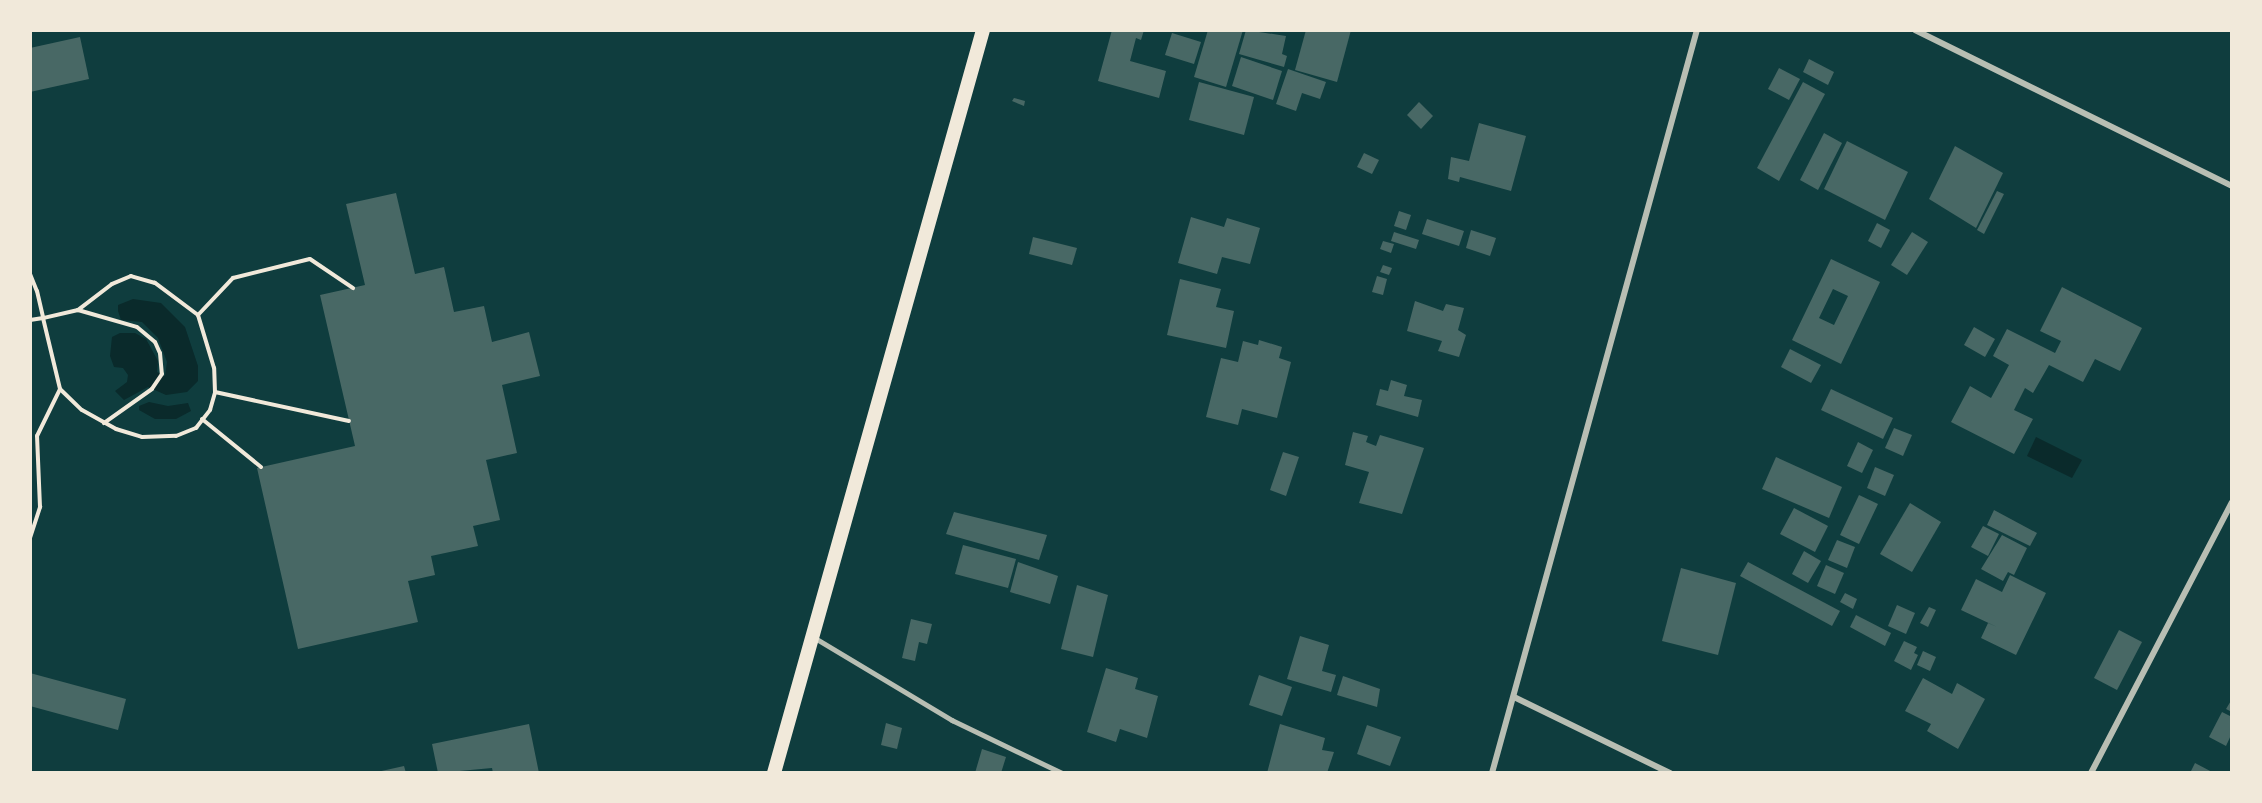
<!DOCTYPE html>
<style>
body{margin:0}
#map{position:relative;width:2262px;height:803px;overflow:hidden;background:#0f3d3e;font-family:"Archivo Narrow",sans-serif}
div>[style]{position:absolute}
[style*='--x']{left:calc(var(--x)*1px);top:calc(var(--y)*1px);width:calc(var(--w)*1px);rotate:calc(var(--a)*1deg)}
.water>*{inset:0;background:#0a2a2b}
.building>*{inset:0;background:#486865}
.path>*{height:4px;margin:-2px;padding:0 2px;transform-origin:2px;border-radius:2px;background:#f1e9da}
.service>*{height:4.5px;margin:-2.25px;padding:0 2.25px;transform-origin:2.25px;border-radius:2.25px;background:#b8beb3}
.minor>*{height:6px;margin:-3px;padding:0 3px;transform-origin:3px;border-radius:3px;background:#b8beb3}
.trunk>*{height:14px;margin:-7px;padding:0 7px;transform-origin:7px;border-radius:7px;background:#f1e9da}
span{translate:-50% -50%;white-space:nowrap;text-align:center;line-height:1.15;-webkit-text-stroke:6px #f1e9da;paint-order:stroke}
.frame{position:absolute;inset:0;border:32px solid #f1e9da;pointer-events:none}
</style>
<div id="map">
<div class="water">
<div style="clip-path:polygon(133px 299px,161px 303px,185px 327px,198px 366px,198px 381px,187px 392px,166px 395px,148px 387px,124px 400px,115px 391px,127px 382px,128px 375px,123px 368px,114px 367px,110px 356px,112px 337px,120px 333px,135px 333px,146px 339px,158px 361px,157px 372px,165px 376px,167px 362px,158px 338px,142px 322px,121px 320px,118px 311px,118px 305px)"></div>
<div style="clip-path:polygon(149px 402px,168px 406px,188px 403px,191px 411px,176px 419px,155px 419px,139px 410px,139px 406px)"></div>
<div style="clip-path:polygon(2036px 437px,2082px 460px,2072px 478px,2027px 456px)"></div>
</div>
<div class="building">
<div style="clip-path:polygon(1112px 30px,1144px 30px,1141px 40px,1136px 38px,1130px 61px,1166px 71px,1159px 98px,1098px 81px)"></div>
<div style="clip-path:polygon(1208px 30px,1243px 30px,1226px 87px,1194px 77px)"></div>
<div style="clip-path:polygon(1246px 30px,1286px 36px,1282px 54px,1287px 56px,1284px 67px,1239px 54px)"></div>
<div style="clip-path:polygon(1306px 30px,1351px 30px,1337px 82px,1295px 70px)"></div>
<div style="clip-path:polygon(1172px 33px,1201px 42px,1194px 64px,1165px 55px)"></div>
<div style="clip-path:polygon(80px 37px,89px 79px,30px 92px,30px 48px)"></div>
<div style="clip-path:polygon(1241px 57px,1282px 71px,1273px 100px,1232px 86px)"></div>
<div style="clip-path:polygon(1809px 59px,1834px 72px,1828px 85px,1803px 72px)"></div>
<div style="clip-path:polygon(1779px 68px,1800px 79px,1789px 100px,1768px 89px)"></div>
<div style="clip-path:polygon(1288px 69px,1326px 82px,1320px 99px,1302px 93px,1296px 111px,1276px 104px)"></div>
<div style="clip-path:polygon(1199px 82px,1254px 97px,1244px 135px,1189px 120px)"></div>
<div style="clip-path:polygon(1803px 82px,1825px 94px,1779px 181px,1757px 168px)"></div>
<div style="clip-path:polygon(1014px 98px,1025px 101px,1024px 106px,1012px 101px)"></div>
<div style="clip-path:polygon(1419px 102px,1433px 116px,1421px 129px,1407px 115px)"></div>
<div style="clip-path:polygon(1479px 123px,1526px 136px,1511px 191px,1460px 177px,1459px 182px,1448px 179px,1451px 157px,1469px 161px)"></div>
<div style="clip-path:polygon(1824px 133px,1842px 143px,1818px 190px,1800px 180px)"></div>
<div style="clip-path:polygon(1847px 141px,1908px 172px,1885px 220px,1824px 189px)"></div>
<div style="clip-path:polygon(1955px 146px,2003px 173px,1976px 228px,1929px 199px)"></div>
<div style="clip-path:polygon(1364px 153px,1379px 160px,1372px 174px,1357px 167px)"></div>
<div style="clip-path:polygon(1997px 191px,2004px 194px,1984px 234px,1977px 230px)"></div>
<div style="clip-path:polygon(396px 193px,415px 274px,444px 267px,454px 312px,484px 306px,492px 342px,529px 332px,540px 376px,502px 385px,517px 453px,486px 460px,500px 520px,473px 526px,478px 546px,431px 556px,435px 575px,408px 581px,418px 622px,298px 649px,257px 468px,355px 446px,320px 295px,365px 285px,346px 204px)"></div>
<div style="clip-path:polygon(1399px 211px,1411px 215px,1406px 230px,1394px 226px)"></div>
<div style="clip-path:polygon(1191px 217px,1224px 227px,1227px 218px,1260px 228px,1250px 264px,1222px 257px,1217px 274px,1178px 263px)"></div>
<div style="clip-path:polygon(1427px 219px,1464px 231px,1459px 246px,1422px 234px)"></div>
<div style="clip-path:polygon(1877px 223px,1890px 230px,1881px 248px,1868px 241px)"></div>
<div style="clip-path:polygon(1471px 230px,1496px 238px,1490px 256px,1466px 248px)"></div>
<div style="clip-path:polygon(1394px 232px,1419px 240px,1416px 249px,1391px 241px)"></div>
<div style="clip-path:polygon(1912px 232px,1928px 242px,1907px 275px,1891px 265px)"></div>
<div style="clip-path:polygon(1033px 237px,1077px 248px,1072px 265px,1029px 254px)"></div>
<div style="clip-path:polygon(1383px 241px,1394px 244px,1391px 253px,1380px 249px)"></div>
<div style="clip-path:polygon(evenodd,1831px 259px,1880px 282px,1841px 364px,1792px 340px,1831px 259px,1833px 289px,1848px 296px,1834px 325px,1819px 318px,1833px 289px)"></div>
<div style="clip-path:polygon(1383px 265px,1392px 268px,1389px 275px,1380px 272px)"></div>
<div style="clip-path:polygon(1377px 276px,1387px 279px,1383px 295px,1372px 292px)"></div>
<div style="clip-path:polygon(1180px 279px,1221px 289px,1216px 307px,1234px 311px,1226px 348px,1167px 335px)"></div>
<div style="clip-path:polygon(2062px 287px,2142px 328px,2120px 371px,2095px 359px,2083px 382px,2049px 365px,2033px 393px,2025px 388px,2014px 410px,2033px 419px,2014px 454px,1951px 422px,1970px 386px,1991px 398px,2009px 365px,1993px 356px,2007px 329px,2055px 353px,2061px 341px,2040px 331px)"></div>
<div style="clip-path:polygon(1415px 301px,1443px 311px,1446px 304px,1464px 308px,1458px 330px,1466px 335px,1459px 357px,1438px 351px,1442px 341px,1407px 331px)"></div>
<div style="clip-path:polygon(1974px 327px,1995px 339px,1985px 357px,1964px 345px)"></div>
<div style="clip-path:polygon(1259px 340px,1282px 347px,1279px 358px,1291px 362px,1277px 418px,1242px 409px,1238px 425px,1206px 417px,1221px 358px,1238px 362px,1243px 341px,1258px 345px)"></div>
<div style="clip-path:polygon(1790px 349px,1821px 365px,1811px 383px,1781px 367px)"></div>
<div style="clip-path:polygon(1391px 380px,1407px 385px,1404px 396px,1422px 400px,1418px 417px,1376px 405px,1380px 389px,1388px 391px)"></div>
<div style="clip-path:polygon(1831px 389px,1893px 418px,1883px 439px,1821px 410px)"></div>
<div style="clip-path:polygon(1894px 428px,1912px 435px,1903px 456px,1885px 448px)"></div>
<div style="clip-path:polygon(1353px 432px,1368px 436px,1366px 442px,1376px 446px,1380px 435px,1424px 448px,1402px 514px,1359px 503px,1369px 472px,1345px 465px)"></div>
<div style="clip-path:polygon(1858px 442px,1873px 450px,1862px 473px,1847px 466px)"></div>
<div style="clip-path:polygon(1283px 452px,1299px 457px,1286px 496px,1270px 490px)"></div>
<div style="clip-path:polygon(1776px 457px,1842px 487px,1829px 518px,1762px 489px)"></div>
<div style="clip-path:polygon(1875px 467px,1894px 475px,1885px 496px,1867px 488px)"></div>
<div style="clip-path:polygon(1859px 495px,1878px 504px,1859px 544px,1840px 535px)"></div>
<div style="clip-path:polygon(1910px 503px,1941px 522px,1912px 572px,1880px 554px)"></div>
<div style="clip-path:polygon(1794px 508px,1828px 526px,1815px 552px,1780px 534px)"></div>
<div style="clip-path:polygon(1994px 510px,2037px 533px,2030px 546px,1987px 525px)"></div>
<div style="clip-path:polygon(954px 512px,1047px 535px,1039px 560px,946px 534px)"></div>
<div style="clip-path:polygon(1983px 526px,1999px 534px,1988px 556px,1971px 547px)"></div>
<div style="clip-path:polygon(2002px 535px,2027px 548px,2014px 575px,2008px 572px,2003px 581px,1981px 569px)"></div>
<div style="clip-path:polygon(1837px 540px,1855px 547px,1847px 568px,1828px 560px)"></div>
<div style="clip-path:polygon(963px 545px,1016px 559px,1008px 588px,955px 574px)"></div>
<div style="clip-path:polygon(1804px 551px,1821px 561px,1808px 583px,1792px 574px)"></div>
<div style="clip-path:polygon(1018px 562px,1058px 576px,1050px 604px,1010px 592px)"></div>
<div style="clip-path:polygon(1748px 562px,1840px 611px,1832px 626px,1740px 576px)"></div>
<div style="clip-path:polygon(1826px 565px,1844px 573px,1835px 594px,1817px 586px)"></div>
<div style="clip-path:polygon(1681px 568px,1736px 583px,1718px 655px,1662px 641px)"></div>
<div style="clip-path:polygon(2010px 575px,2046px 593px,2016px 655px,1981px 638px,1988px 623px,1997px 627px,1961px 610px,1976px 579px,2002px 592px)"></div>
<div style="clip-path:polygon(1077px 585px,1108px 595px,1093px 657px,1061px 649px)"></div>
<div style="clip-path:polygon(1845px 593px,1857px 599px,1853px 609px,1840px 602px)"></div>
<div style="clip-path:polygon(1897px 605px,1915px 613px,1906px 634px,1888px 626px)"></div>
<div style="clip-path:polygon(1929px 607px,1936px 610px,1928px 627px,1920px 623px)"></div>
<div style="clip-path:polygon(1856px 615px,1891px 633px,1885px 646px,1850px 627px)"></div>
<div style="clip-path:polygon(911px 619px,932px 624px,927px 644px,919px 642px,915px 661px,902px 658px)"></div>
<div style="clip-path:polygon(2119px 630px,2142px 642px,2117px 690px,2094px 678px)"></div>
<div style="clip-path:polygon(1300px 636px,1329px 645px,1322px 671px,1336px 675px,1331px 692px,1287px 679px)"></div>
<div style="clip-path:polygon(1904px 641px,1917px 647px,1914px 653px,1918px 655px,1911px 670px,1894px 661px)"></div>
<div style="clip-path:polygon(1923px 651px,1936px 657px,1930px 671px,1917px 665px)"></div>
<div style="clip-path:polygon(1106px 668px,1138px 678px,1135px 689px,1158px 696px,1147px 738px,1120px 729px,1116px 742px,1087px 732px)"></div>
<div style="clip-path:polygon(30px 673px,126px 699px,118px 730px,30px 706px)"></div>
<div style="clip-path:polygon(1259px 675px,1292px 687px,1282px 716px,1249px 705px)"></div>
<div style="clip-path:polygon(1343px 676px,1380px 689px,1377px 707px,1337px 695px)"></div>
<div style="clip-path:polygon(1923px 678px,1952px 694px,1957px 683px,1985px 699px,1958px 749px,1927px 731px,1931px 724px,1905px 711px)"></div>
<div style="clip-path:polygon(2232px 699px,2232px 712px,2226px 709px)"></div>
<div style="clip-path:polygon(2222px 712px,2232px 717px,2232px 733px,2226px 746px,2209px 737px)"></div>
<div style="clip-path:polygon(886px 723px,902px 728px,897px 749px,881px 745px)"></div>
<div style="clip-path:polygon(529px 724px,539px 773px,493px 773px,492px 768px,438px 773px,432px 744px)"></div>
<div style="clip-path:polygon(1280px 724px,1325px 738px,1322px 750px,1334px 752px,1327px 773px,1267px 773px)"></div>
<div style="clip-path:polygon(1367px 725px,1401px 737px,1390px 766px,1357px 754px)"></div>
<div style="clip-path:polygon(982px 749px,1006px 757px,1001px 773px,975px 773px)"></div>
<div style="clip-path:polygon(2195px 763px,2214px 773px,2190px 773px)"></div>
<div style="clip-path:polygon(404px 766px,406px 773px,377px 773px,377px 772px)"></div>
</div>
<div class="path">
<div style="--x:30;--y:274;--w:18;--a:68"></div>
<div style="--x:37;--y:291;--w:28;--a:77"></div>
<div style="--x:43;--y:318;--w:73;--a:76.5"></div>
<div style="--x:60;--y:389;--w:30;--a:44"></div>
<div style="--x:82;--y:410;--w:39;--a:29"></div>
<div style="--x:116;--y:429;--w:27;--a:17"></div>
<div style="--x:142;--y:437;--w:34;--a:-2"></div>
<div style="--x:176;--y:436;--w:22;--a:-22"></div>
<div style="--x:196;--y:428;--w:23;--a:-52"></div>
<div style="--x:210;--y:410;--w:19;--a:-74"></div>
<div style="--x:215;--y:392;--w:24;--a:-92"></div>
<div style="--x:214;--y:368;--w:55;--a:-106.8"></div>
<div style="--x:198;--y:315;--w:54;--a:-143.3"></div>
<div style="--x:155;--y:283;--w:25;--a:-164"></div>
<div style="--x:131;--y:276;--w:21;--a:157"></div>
<div style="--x:112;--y:284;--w:43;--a:142.6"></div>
<div style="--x:78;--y:310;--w:36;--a:167"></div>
<div style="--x:43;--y:318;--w:13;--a:171"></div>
<div style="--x:78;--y:310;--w:61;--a:16.1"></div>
<div style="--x:137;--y:327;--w:23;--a:40"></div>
<div style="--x:155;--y:342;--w:12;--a:66"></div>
<div style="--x:160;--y:353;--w:21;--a:85"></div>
<div style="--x:162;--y:374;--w:18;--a:124"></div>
<div style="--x:152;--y:389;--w:59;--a:144.7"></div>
<div style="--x:198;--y:315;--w:51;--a:-46.6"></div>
<div style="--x:233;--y:278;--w:79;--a:-13.9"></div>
<div style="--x:310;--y:259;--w:52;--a:34"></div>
<div style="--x:215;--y:392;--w:137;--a:12.2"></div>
<div style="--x:202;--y:419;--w:76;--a:39.1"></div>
<div style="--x:30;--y:538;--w:33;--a:-72"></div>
<div style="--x:40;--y:507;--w:71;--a:-92.4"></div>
<div style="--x:37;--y:436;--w:52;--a:-63.9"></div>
</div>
<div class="service">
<div style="--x:815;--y:638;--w:160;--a:30.9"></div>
<div style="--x:952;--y:720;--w:122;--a:25.7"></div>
</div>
<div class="minor">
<div style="--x:1915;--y:30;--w:353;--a:26.2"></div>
<div style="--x:1514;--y:697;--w:174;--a:26"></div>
<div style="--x:1492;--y:773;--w:771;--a:-74.58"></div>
<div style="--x:2091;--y:773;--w:305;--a:-62.5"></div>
</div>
<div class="trunk">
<div style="--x:774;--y:773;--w:772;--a:-74.29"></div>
</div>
<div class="frame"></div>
</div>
